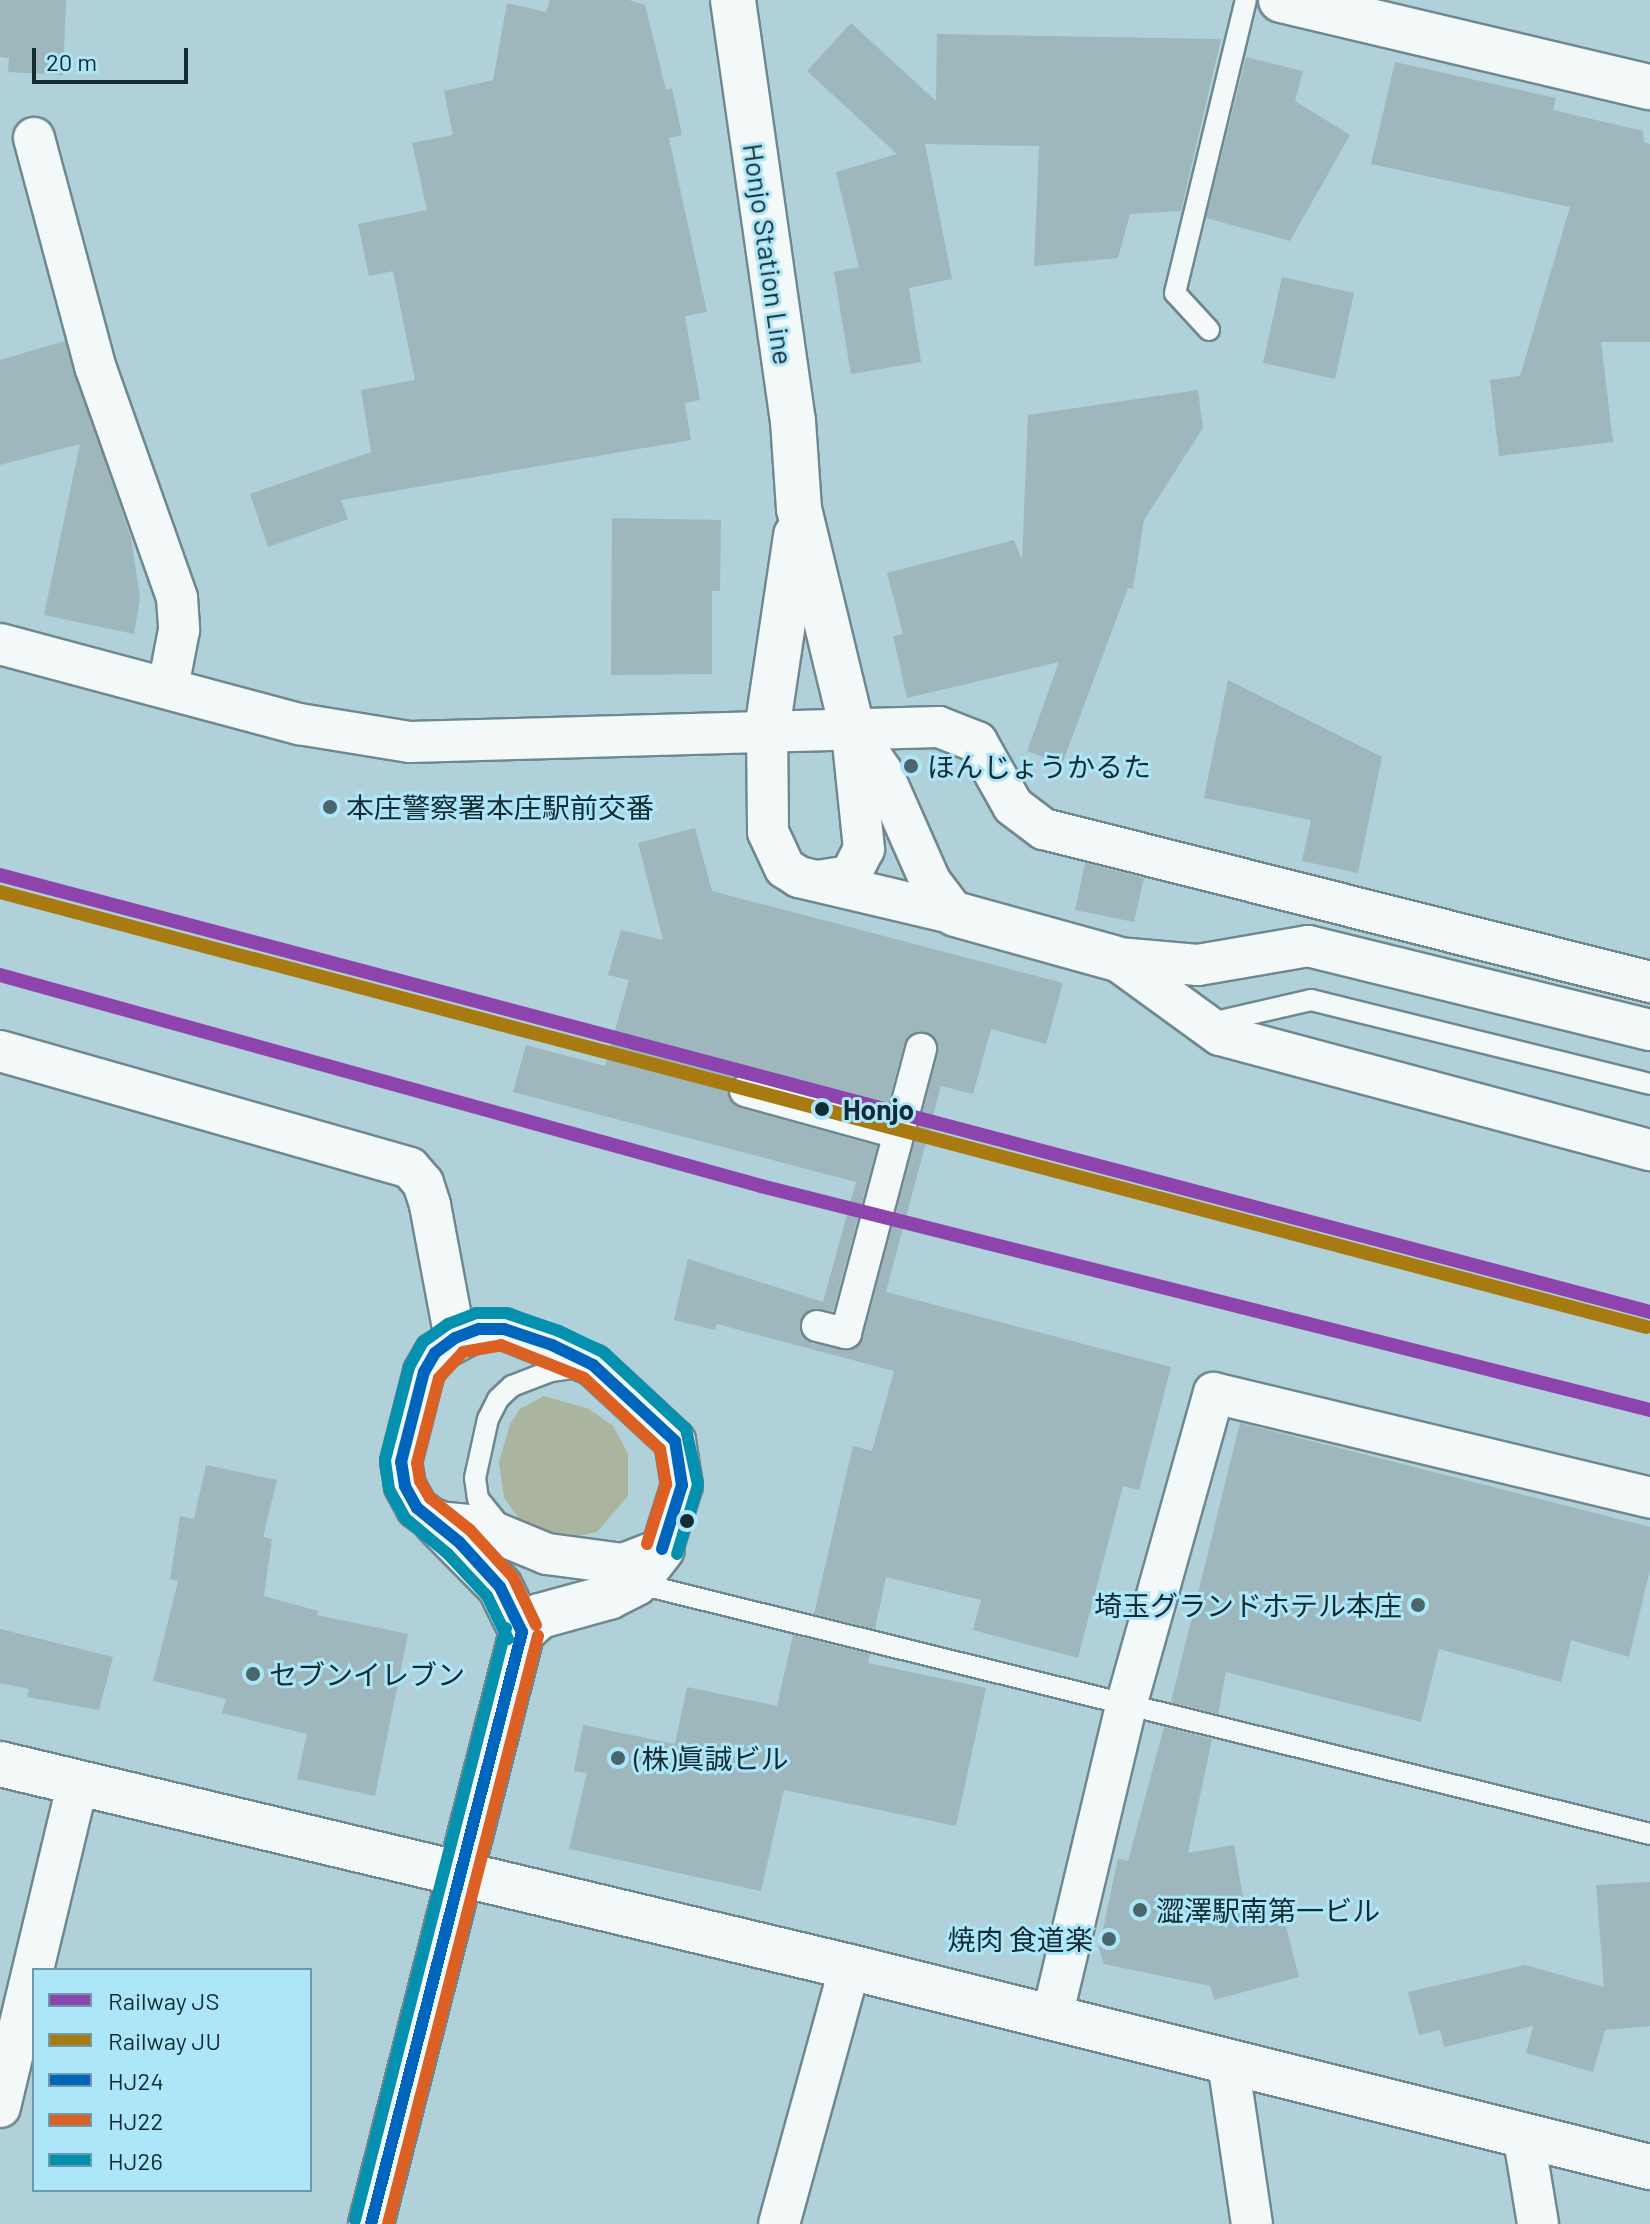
<!DOCTYPE html>
<meta charset="utf-8">
<style>
body{margin:0}
#map{position:relative;width:1650px;height:2224px;overflow:hidden;background:#b0d0da;font-family:Barlow,"Noto Sans JP",sans-serif}
div>[style]{position:absolute}
[style*='--x']{left:calc(var(--x)*1px);top:calc(var(--y)*1px);width:calc(var(--w)*1px);rotate:calc(var(--a)*1deg)}
.green>*{inset:0;background:#aab49e}
.building>*{inset:0;background:#9db7bd}
.roads{filter:drop-shadow(2px 0 #6f8890) drop-shadow(-2px 0 #6f8890) drop-shadow(0 2px #6f8890) drop-shadow(0 -2px #6f8890)}
.service>*{height:20px;margin:-10px;padding:0 10px;transform-origin:10px;border-radius:10px;background:#f3f8f9}
.pedestrian>*{height:30px;margin:-15px;padding:0 15px;transform-origin:15px;border-radius:15px;background:#f3f8f9}
.minor>*{height:40px;margin:-20px;padding:0 20px;transform-origin:20px;border-radius:20px;background:#f3f8f9}
.tertiary>*{height:44px;margin:-22px;padding:0 22px;transform-origin:22px;border-radius:22px;background:#f3f8f9}
.secondary>*{height:44px;margin:-22px;padding:0 22px;transform-origin:22px;border-radius:22px;background:#f3f8f9}
.bus-1>*{height:12px;margin:-6px;padding:0 6px;transform-origin:6px;border-radius:6px;background:#0065bd}
.bus-2>*{height:12px;margin:-6px;padding:0 6px;transform-origin:6px;border-radius:6px;background:#dc5f24}
.bus-3>*{height:12px;margin:-6px;padding:0 6px;transform-origin:6px;border-radius:6px;background:#0490af}
.rail-1>*{height:14px;margin:-7px;padding:0 7px;transform-origin:7px;border-radius:7px;background:#8e44ad}
.rail-2>*{height:14px;margin:-7px;padding:0 7px;transform-origin:7px;border-radius:7px;background:#a87b12}
.dots>*{width:22px;height:22px;translate:-50% -50%;box-sizing:border-box;border:4px solid #ace6f8;border-radius:50%}
span{translate:-50% -50%;white-space:nowrap;text-align:center;line-height:1.15;-webkit-text-stroke:6px #ace6f8;paint-order:stroke}
.street-label{font-size:28px;color:#142b32}
.poi-label{font-size:28px;color:#142b32}
.left{translate:0 -50%;text-align:left}
.right{translate:-100% -50%;text-align:right}
.stop-label{font-size:28px;color:#142b32;font-weight:700}
.legend{position:absolute;left:32px;top:1968px;width:280px;height:224px;box-sizing:border-box;background:#ace6f8;border:2px solid #6f9ba9;margin:0;padding:10px 14px;list-style:none;font-size:24px;color:#142b32}
.legend li{display:flex;align-items:center;gap:16px;height:40px}
.legend b{width:40px;border:2px solid #6f9ba9}
.scale{position:absolute;left:32px;top:48px;width:156px;height:36px;box-sizing:border-box;border:4px solid #142b32;border-top:0;padding-left:10px;font-size:24px;line-height:28px;white-space:nowrap;color:#142b32;-webkit-text-stroke:6px #ace6f8;paint-order:stroke}
</style>
<div id="map">
<div class="green">
<div style="clip-path:polygon(544px 1396px,589px 1409px,613px 1426px,628px 1454px,628px 1496px,597px 1532px,560px 1540px,524px 1525px,504px 1498px,499px 1462px,510px 1424px,520px 1409px)"></div>
</div>
<div class="building">
<div style="clip-path:polygon(0 0,66px 0,63px 75px,8px 72px,9px 58px,0 57px)"></div>
<div style="clip-path:polygon(550px 0,629px 0,645px 5px,666px 90px,672px 88px,682px 135px,669px 138px,707px 312px,685px 316px,700px 400px,685px 403px,691px 440px,341px 500px,348px 519px,268px 547px,250px 494px,371px 452px,361px 390px,415px 380px,393px 271px,369px 276px,358px 224px,427px 210px,412px 143px,453px 135px,444px 91px,493px 80px,507px 3px,546px 12px)"></div>
<div style="clip-path:polygon(851px 23px,936px 101px,937px 34px,1221px 39px,1181px 211px,1130px 214px,1118px 258px,1034px 266px,1039px 146px,925px 144px,952px 279px,909px 288px,921px 362px,851px 374px,834px 272px,859px 267px,836px 172px,897px 154px,807px 71px)"></div>
<div style="clip-path:polygon(1246px 57px,1303px 71px,1295px 101px,1350px 135px,1290px 241px,1206px 218px)"></div>
<div style="clip-path:polygon(1395px 62px,1556px 98px,1553px 110px,1643px 131px,1644px 142px,1650px 144px,1650px 342px,1601px 342px,1613px 442px,1499px 456px,1490px 380px,1520px 376px,1570px 207px,1371px 164px)"></div>
<div style="clip-path:polygon(1282px 277px,1354px 293px,1335px 379px,1263px 363px)"></div>
<div style="clip-path:polygon(65px 341px,131px 538px,140px 598px,134px 634px,44px 615px,80px 444px,0 465px,0 360px)"></div>
<div style="clip-path:polygon(1198px 390px,1203px 428px,1144px 520px,1133px 589px,1128px 588px,1062px 764px,1027px 751px,1059px 662px,907px 698px,893px 636px,903px 634px,887px 573px,1014px 540px,1022px 560px,1028px 415px)"></div>
<div style="clip-path:polygon(612px 518px,721px 520px,720px 591px,712px 591px,712px 674px,611px 675px)"></div>
<div style="clip-path:polygon(1228px 680px,1382px 757px,1358px 873px,1302px 861px,1311px 820px,1204px 798px)"></div>
<div style="clip-path:polygon(evenodd,695px 828px,712px 891px,1063px 983px,1046px 1044px,991px 1029px,973px 1094px,941px 1086px,886px 1292px,1171px 1367px,1139px 1490px,1123px 1486px,1078px 1658px,973px 1630px,981px 1600px,886px 1577px,875px 1629px,814px 1614px,853px 1446px,872px 1451px,894px 1371px,717px 1324px,715px 1330px,674px 1320px,688px 1259px,823px 1302px,856px 1182px,513px 1092px,526px 1045px,605px 1066px,629px 980px,608px 975px,621px 930px,663px 940px,638px 843px,695px 828px,916px 1032px,933px 1036px,938px 1054px,863px 1338px,850px 1350px,813px 1344px,800px 1332px,800px 1321px,813px 1309px,833px 1311px,877px 1146px,740px 1108px,728px 1096px,728px 1086px,740px 1074px,750px 1074px,886px 1111px,904px 1044px,916px 1032px)"></div>
<div style="clip-path:polygon(1085px 863px,1144px 878px,1134px 922px,1075px 910px)"></div>
<div style="clip-path:polygon(1240px 1423px,1650px 1527px,1650px 1570px,1629px 1657px,1571px 1640px,1561px 1682px,1439px 1649px,1421px 1722px,1226px 1672px,1218px 1714px,1171px 1702px)"></div>
<div style="clip-path:polygon(206px 1465px,277px 1480px,263px 1537px,272px 1539px,264px 1596px,318px 1611px,317px 1615px,408px 1634px,375px 1796px,297px 1779px,307px 1734px,222px 1713px,226px 1699px,153px 1681px,178px 1581px,170px 1579px,180px 1516px,194px 1519px)"></div>
<div style="clip-path:polygon(0 1629px,113px 1657px,99px 1710px,27px 1697px,29px 1689px,0 1683px)"></div>
<div style="clip-path:polygon(793px 1635px,870px 1654px,868px 1663px,986px 1688px,956px 1826px,784px 1790px,761px 1891px,569px 1849px,587px 1773px,574px 1771px,583px 1725px,675px 1744px,687px 1687px,777px 1706px)"></div>
<div style="clip-path:polygon(1164px 1727px,1212px 1739px,1188px 1853px,1234px 1845px,1247px 1920px,1282px 1911px,1299px 1977px,1214px 2000px,1210px 1986px,1104px 1964px,1099px 1948px,1118px 1858px,1128px 1861px)"></div>
<div style="clip-path:polygon(1650px 1882px,1650px 2026px,1605px 2030px,1593px 2072px,1526px 2053px,1533px 2026px,1444px 2047px,1440px 2030px,1419px 2035px,1408px 1992px,1525px 1965px,1604px 1987px,1596px 1885px)"></div>
</div>
<div class="roads">
<div class="service">
<div style="--x:1209;--y:330;--w:50;--a:-132.6"></div>
<div style="--x:1175;--y:293;--w:301;--a:-76.4"></div>
<div style="--x:1207;--y:1024;--w:107;--a:-13"></div>
<div style="--x:1311;--y:1000;--w:349;--a:13.9"></div>
<div style="--x:501;--y:1527;--w:36;--a:-129"></div>
<div style="--x:478;--y:1499;--w:21;--a:-98"></div>
<div style="--x:475;--y:1478;--w:60;--a:-77.6"></div>
<div style="--x:488;--y:1419;--w:22;--a:-63"></div>
<div style="--x:498;--y:1399;--w:19;--a:-43"></div>
<div style="--x:512;--y:1386;--w:42;--a:-21"></div>
<div style="--x:551;--y:1371;--w:30;--a:-8"></div>
<div style="--x:636;--y:1583;--w:1045;--a:13.9"></div>
</div>
<div class="pedestrian">
<div style="--x:745;--y:1091;--w:159;--a:15.4"></div>
<div style="--x:817;--y:1326;--w:30;--a:14"></div>
<div style="--x:846;--y:1333;--w:294;--a:-75.2"></div>
</div>
<div class="minor">
<div style="--x:34;--y:138;--w:236;--a:75"></div>
<div style="--x:95;--y:366;--w:246;--a:70.5"></div>
<div style="--x:177;--y:598;--w:32;--a:86"></div>
<div style="--x:179;--y:630;--w:58;--a:100.9"></div>
<div style="--x:0;--y:644;--w:310;--a:15"></div>
<div style="--x:299;--y:724;--w:112;--a:9.2"></div>
<div style="--x:410;--y:742;--w:529;--a:-1.62"></div>
<div style="--x:939;--y:727;--w:41;--a:21.5"></div>
<div style="--x:977;--y:742;--w:73;--a:60.6"></div>
<div style="--x:1013;--y:806;--w:39;--a:37"></div>
<div style="--x:1044;--y:829;--w:625;--a:14.17"></div>
<div style="--x:852;--y:728;--w:53;--a:55.7"></div>
<div style="--x:882;--y:772;--w:119;--a:66.2"></div>
<div style="--x:930;--y:881;--w:41;--a:52.9"></div>
<div style="--x:767;--y:730;--w:102;--a:89.4"></div>
<div style="--x:768;--y:832;--w:40;--a:65"></div>
<div style="--x:785;--y:868;--w:17;--a:33"></div>
<div style="--x:799;--y:877;--w:160;--a:13.3"></div>
<div style="--x:818;--y:881;--w:32;--a:-9"></div>
<div style="--x:850;--y:876;--w:30;--a:-63"></div>
<div style="--x:864;--y:849;--w:118;--a:-95.9"></div>
<div style="--x:1114;--y:958;--w:131;--a:36"></div>
<div style="--x:1220;--y:1035;--w:445;--a:15"></div>
<div style="--x:1118;--y:958;--w:80;--a:5"></div>
<div style="--x:1198;--y:965;--w:112;--a:-9.8"></div>
<div style="--x:1308;--y:946;--w:352;--a:13.8"></div>
<div style="--x:0;--y:1051;--w:426;--a:15.9"></div>
<div style="--x:410;--y:1168;--w:20;--a:49"></div>
<div style="--x:423;--y:1183;--w:23;--a:72"></div>
<div style="--x:430;--y:1205;--w:135;--a:79.4"></div>
<div style="--x:479;--y:1329;--w:25;--a:0"></div>
<div style="--x:504;--y:1329;--w:96;--a:22"></div>
<div style="--x:593;--y:1365;--w:112;--a:42.8"></div>
<div style="--x:675;--y:1441;--w:45;--a:81"></div>
<div style="--x:682;--y:1485;--w:67;--a:107.4"></div>
<div style="--x:662;--y:1549;--w:42;--a:159"></div>
<div style="--x:623;--y:1564;--w:77;--a:-172.5"></div>
<div style="--x:547;--y:1554;--w:74;--a:-157.6"></div>
<div style="--x:479;--y:1526;--w:43;--a:-174.7"></div>
<div style="--x:436;--y:1522;--w:24;--a:-144"></div>
<div style="--x:417;--y:1508;--w:25;--a:-119"></div>
<div style="--x:405;--y:1486;--w:24;--a:-99"></div>
<div style="--x:401;--y:1462;--w:93;--a:-75.7"></div>
<div style="--x:424;--y:1372;--w:22;--a:-60"></div>
<div style="--x:435;--y:1353;--w:50;--a:-28.6"></div>
<div style="--x:1052;--y:2017;--w:324;--a:-76.6"></div>
<div style="--x:1127;--y:1702;--w:321;--a:-74.3"></div>
<div style="--x:1214;--y:1393;--w:448;--a:13.5"></div>
<div style="--x:1228;--y:2062;--w:164;--a:81.6"></div>
<div style="--x:0;--y:2107;--w:333;--a:-76.5"></div>
<div style="--x:1524;--y:2139;--w:86;--a:80.6"></div>
<div style="--x:779;--y:2224;--w:267;--a:-74.6"></div>
</div>
<div class="tertiary">
<div style="--x:1281;--y:0;--w:379;--a:13.3"></div>
<div style="--x:955;--y:914;--w:165;--a:15.5"></div>
<div style="--x:436;--y:1522;--w:91;--a:45.4"></div>
<div style="--x:500;--y:1587;--w:50;--a:63.9"></div>
<div style="--x:522;--y:1632;--w:24;--a:-42"></div>
<div style="--x:540;--y:1616;--w:72;--a:-15.4"></div>
<div style="--x:609;--y:1597;--w:30;--a:-27"></div>
<div style="--x:636;--y:1583;--w:43;--a:-52.6"></div>
<div style="--x:0;--y:1764;--w:874;--a:13.43"></div>
<div style="--x:850;--y:1967;--w:825;--a:14.04"></div>
<div style="--x:371;--y:2224;--w:611;--a:-75.69"></div>
</div>
<div class="secondary">
<div style="--x:733;--y:0;--w:425;--a:81.9"></div>
<div style="--x:793;--y:421;--w:88;--a:86.1"></div>
<div style="--x:799;--y:509;--w:225;--a:76.4"></div>
<div style="--x:767;--y:730;--w:197;--a:-81.5"></div>
</div>
</div>
<div class="bus-1">
<div style="--x:522;--y:1632;--w:50;--a:-116.1"></div>
<div style="--x:500;--y:1587;--w:61;--a:-132.3"></div>
<div style="--x:459;--y:1542;--w:54;--a:-141"></div>
<div style="--x:417;--y:1508;--w:25;--a:-119"></div>
<div style="--x:405;--y:1486;--w:24;--a:-99"></div>
<div style="--x:401;--y:1462;--w:93;--a:-75.7"></div>
<div style="--x:424;--y:1372;--w:22;--a:-60"></div>
<div style="--x:435;--y:1353;--w:25;--a:-37"></div>
<div style="--x:455;--y:1338;--w:26;--a:-21"></div>
<div style="--x:479;--y:1329;--w:25;--a:0"></div>
<div style="--x:504;--y:1329;--w:51;--a:18.4"></div>
<div style="--x:552;--y:1345;--w:46;--a:26"></div>
<div style="--x:593;--y:1365;--w:112;--a:42.8"></div>
<div style="--x:675;--y:1441;--w:45;--a:81"></div>
<div style="--x:682;--y:1485;--w:67;--a:107.4"></div>
<div style="--x:371;--y:2224;--w:611;--a:-75.69"></div>
</div>
<div class="bus-2">
<div style="--x:536;--y:1625;--w:53;--a:-115.6"></div>
<div style="--x:513;--y:1577;--w:64;--a:-132.5"></div>
<div style="--x:470;--y:1530;--w:51;--a:-141.3"></div>
<div style="--x:430;--y:1498;--w:20;--a:-120"></div>
<div style="--x:420;--y:1481;--w:18;--a:-99"></div>
<div style="--x:417;--y:1463;--w:88;--a:-75.5"></div>
<div style="--x:439;--y:1378;--w:35;--a:-47"></div>
<div style="--x:463;--y:1352;--w:39;--a:-10"></div>
<div style="--x:501;--y:1345;--w:89;--a:21.7"></div>
<div style="--x:584;--y:1378;--w:104;--a:43.1"></div>
<div style="--x:660;--y:1449;--w:36;--a:80"></div>
<div style="--x:666;--y:1484;--w:63;--a:107.6"></div>
<div style="--x:388;--y:2224;--w:607;--a:-75.69"></div>
</div>
<div class="bus-3">
<div style="--x:508;--y:1639;--w:48;--a:-116"></div>
<div style="--x:487;--y:1596;--w:57;--a:-132.9"></div>
<div style="--x:448;--y:1554;--w:56;--a:-140.1"></div>
<div style="--x:405;--y:1518;--w:33;--a:-119"></div>
<div style="--x:389;--y:1489;--w:29;--a:-98"></div>
<div style="--x:385;--y:1460;--w:96;--a:-75.5"></div>
<div style="--x:409;--y:1367;--w:29;--a:-61"></div>
<div style="--x:423;--y:1342;--w:31;--a:-36"></div>
<div style="--x:448;--y:1324;--w:30;--a:-21"></div>
<div style="--x:476;--y:1313;--w:30;--a:0"></div>
<div style="--x:506;--y:1313;--w:56;--a:18.8"></div>
<div style="--x:559;--y:1331;--w:49;--a:25.5"></div>
<div style="--x:603;--y:1352;--w:113;--a:42.9"></div>
<div style="--x:686;--y:1429;--w:57;--a:77.9"></div>
<div style="--x:698;--y:1485;--w:72;--a:106.9"></div>
<div style="--x:355;--y:2220;--w:611;--a:-75.69"></div>
</div>
<div class="rail-1">
<div style="--x:0;--y:875;--w:1707;--a:14.83"></div>
<div style="--x:0;--y:975;--w:790;--a:15.5"></div>
<div style="--x:761;--y:1186;--w:917;--a:14.14"></div>
</div>
<div class="rail-2">
<div style="--x:0;--y:892;--w:1703;--a:14.8"></div>
</div>
<div class="dots">
<div style="left:911px;top:766px;background:#4b656d"></div>
<div style="left:330px;top:807px;background:#4b656d"></div>
<div style="left:822px;top:1109px;background:#142b32"></div>
<div style="left:687px;top:1521px;background:#142b32"></div>
<div style="left:1418px;top:1605px;background:#4b656d"></div>
<div style="left:253px;top:1674px;background:#4b656d"></div>
<div style="left:618px;top:1758px;background:#4b656d"></div>
<div style="left:1140px;top:1910px;background:#4b656d"></div>
<div style="left:1109px;top:1939px;background:#4b656d"></div>
</div>
<div class="street-label">
<span style="left:769px;top:254px;rotate:82deg">Honjo Station Line</span>
</div>
<div class="poi-label">
<span class="left" style="left:927px;top:766px">ほんじょうかるた</span>
<span class="left" style="left:346px;top:807px">本庄警察署本庄駅前交番</span>
<span class="right" style="left:1402px;top:1605px">埼玉グランドホテル本庄</span>
<span class="left" style="left:269px;top:1674px">セブンイレブン</span>
<span class="left" style="left:634px;top:1758px">(株)眞誠ビル</span>
<span class="left" style="left:1156px;top:1910px">澀澤駅南第一ビル</span>
<span class="right" style="left:1093px;top:1939px">焼肉 食道楽</span>
</div>
<div class="stop-label">
<span class="left" style="left:843px;top:1109px">Honjo</span>
</div>
<ul class="legend">
<li><b style="height:10px;background:#8e44ad"></b>Railway JS</li>
<li><b style="height:10px;background:#a87b12"></b>Railway JU</li>
<li><b style="height:10px;background:#0065bd"></b>HJ24</li>
<li><b style="height:10px;background:#dc5f24"></b>HJ22</li>
<li><b style="height:10px;background:#0490af"></b>HJ26</li>
</ul>
<div class="scale">20 m</div>
</div>
